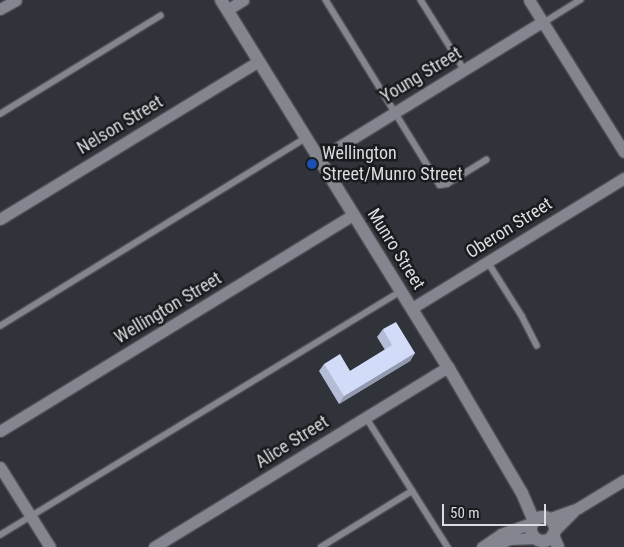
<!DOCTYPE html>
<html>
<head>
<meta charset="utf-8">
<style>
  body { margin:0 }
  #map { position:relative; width:624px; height:547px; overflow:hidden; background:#31333a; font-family:"Roboto Condensed",sans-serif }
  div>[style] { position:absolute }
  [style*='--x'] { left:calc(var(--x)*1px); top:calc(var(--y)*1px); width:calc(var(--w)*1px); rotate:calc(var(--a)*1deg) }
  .roads { filter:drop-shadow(1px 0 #4f5156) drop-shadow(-1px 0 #4f5156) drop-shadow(0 1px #4f5156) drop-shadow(0 -1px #4f5156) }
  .service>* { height:5.5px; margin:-2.75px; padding:0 2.75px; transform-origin:2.75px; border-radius:2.75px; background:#83868e }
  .minor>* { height:11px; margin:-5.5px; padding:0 5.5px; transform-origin:5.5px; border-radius:5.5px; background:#83868e }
  .tertiary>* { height:12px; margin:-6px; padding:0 6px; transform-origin:6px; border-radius:6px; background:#83868e }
  .tertiary>.ring { margin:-6px; padding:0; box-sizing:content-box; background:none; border:12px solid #83868e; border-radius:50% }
  .wall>* { inset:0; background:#b5bcd5 }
  .shaded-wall>* { inset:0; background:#9399ae }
  .building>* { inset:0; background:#d2dbf8 }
  .dots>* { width:14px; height:14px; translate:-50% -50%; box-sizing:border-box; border:2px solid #1a1b1e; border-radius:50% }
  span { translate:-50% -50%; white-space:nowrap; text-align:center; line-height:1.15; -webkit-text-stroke:5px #1a1b1e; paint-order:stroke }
  .street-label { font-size:18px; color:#dbdce0 }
  .poi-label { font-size:18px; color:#dbdce0 }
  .left { translate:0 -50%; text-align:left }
  .scale { position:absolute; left:442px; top:504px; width:104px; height:22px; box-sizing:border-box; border:2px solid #dbdce0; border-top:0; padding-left:6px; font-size:15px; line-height:18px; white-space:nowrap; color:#dbdce0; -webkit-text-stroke:4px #1a1b1e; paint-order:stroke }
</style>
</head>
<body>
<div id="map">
  <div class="roads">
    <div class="service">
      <div style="--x:326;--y:0;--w:217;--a:58.4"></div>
      <div style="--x:440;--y:185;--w:7;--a:-8"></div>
      <div style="--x:447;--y:184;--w:46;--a:-31.6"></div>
      <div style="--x:421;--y:0;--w:81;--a:58.1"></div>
      <div style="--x:543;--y:23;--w:44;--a:-31.9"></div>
      <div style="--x:0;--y:114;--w:188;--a:-31.5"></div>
      <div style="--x:488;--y:262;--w:64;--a:57.8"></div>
      <div style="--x:522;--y:316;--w:33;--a:63"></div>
      <div style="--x:0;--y:326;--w:359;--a:-31.6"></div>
      <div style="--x:366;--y:417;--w:154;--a:57.8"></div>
      <div style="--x:0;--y:535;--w:469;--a:-31.3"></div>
      <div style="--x:321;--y:547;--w:107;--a:-31.6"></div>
    </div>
    <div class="minor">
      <div style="--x:529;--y:0;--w:179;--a:58"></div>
      <div style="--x:0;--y:9;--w:18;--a:-29"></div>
      <div style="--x:227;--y:10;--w:19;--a:-32"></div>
      <div style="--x:319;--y:159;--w:262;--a:-31.6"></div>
      <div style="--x:0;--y:219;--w:303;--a:-31.4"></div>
      <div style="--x:412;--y:308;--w:249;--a:-31.5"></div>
      <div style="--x:0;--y:431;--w:414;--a:-31.5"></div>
      <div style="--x:0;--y:467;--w:94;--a:58"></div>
      <div style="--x:548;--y:519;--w:32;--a:-20"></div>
      <div style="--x:578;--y:508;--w:54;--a:-31.3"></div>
      <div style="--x:554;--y:531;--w:27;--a:-45"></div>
      <div style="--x:154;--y:547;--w:345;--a:-31.5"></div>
      <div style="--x:482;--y:547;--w:23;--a:-34"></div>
      <div style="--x:501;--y:534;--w:33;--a:-20"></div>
      <div style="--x:491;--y:547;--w:21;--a:-23"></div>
      <div style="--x:510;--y:539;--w:25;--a:-2"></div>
    </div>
    <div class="tertiary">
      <div style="--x:221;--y:0;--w:432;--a:58.3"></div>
      <div style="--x:448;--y:367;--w:146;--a:59.6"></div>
      <div style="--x:522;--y:493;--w:30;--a:67"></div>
      <div class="ring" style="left:531px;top:517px;width:12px;height:12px"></div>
      <div style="--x:553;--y:535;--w:13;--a:67"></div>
    </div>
  </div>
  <div class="wall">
    <div style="clip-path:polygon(383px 329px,415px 353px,410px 361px,339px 404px,319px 371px,324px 364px,350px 371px,385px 350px,377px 337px)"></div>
  </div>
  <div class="shaded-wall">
    <div style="clip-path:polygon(415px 353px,410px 361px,339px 404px,344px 396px)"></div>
  </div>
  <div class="building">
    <div style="clip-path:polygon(396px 322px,415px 353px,344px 396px,324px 364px,340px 354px,350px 371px,392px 345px,383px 329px)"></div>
  </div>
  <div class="dots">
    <div style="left:312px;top:164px;background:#1a4fb4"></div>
  </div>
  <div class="street-label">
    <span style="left:421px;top:75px;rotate:-31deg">Young Street</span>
    <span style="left:120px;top:125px;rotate:-31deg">Nelson Street</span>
    <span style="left:509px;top:228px;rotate:-32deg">Oberon Street</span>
    <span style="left:396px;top:249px;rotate:58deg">Munro Street</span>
    <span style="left:168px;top:308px;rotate:-31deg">Wellington Street</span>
    <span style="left:292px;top:442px;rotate:-32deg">Alice Street</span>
  </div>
  <div class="poi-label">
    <span class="left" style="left:322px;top:164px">Wellington<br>Street/Munro Street</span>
  </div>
  <div class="scale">50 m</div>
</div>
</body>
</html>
